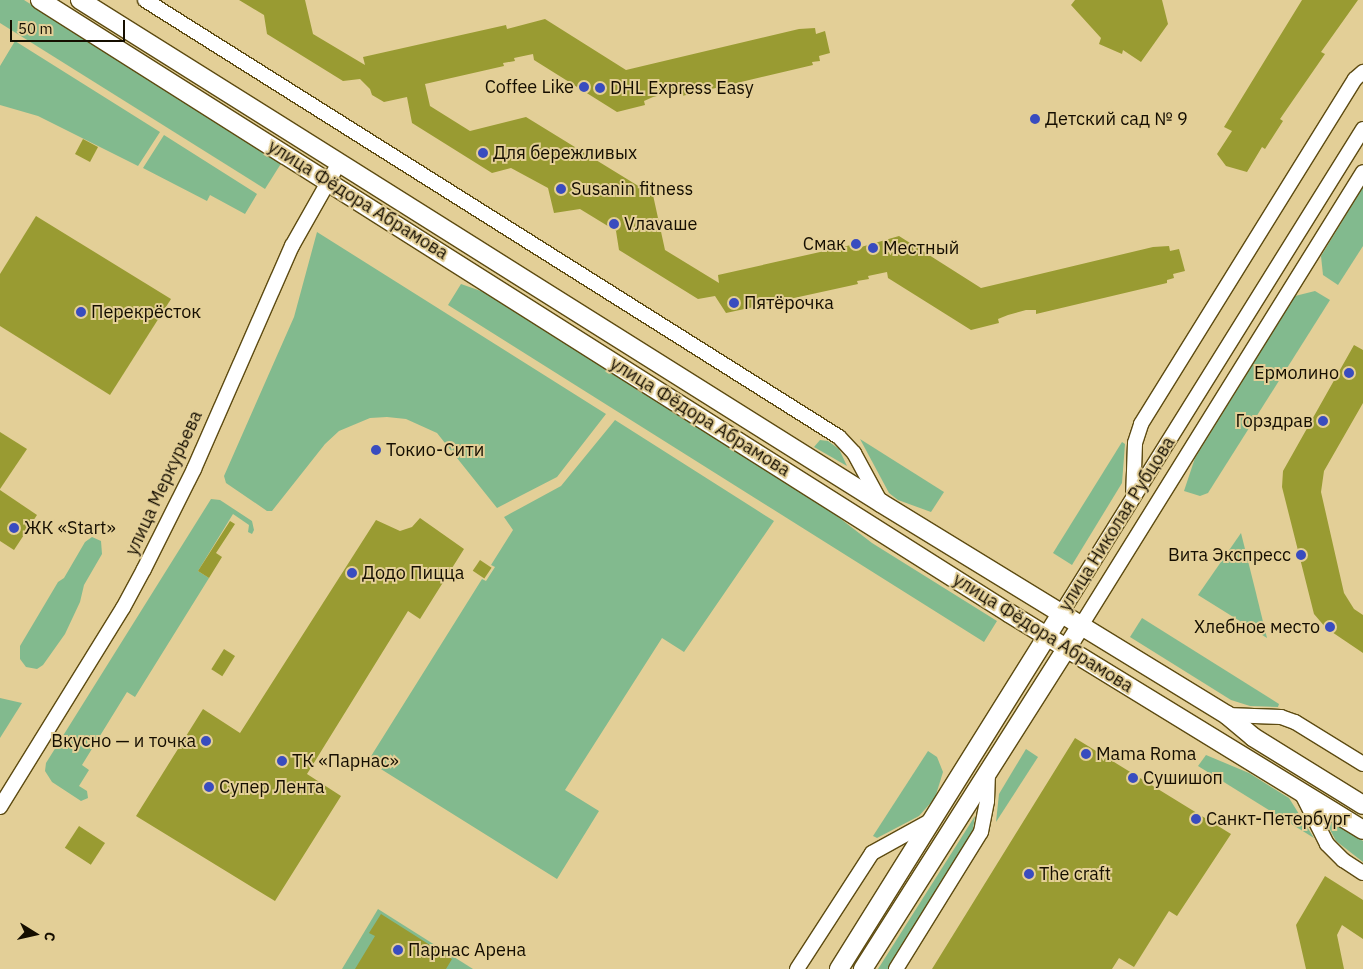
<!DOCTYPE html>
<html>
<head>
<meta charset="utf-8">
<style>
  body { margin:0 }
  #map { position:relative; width:1363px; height:969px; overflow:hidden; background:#e3cf97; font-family:"IBM Plex Sans",sans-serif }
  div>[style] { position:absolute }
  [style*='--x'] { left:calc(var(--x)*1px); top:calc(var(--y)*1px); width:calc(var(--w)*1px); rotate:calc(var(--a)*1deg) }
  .green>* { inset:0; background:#82ba8e }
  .building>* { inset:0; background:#999b32; transform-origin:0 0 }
  .roads { filter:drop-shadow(1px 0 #5d4b12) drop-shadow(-1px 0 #5d4b12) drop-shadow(0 1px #5d4b12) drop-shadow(0 -1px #5d4b12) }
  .minor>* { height:14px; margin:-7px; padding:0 7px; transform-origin:7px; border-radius:7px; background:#fff }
  .tertiary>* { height:18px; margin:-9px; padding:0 9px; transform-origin:9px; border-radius:9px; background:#fff }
  .dots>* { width:14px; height:14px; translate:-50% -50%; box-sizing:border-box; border:2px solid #e3cf97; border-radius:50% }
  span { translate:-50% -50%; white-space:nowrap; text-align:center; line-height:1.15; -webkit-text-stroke:4px #e3cf97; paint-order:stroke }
  .poi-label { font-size:18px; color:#150e00 }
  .right { translate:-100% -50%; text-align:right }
  .left { translate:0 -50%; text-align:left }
  .street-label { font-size:18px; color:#150e00 }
  .north { position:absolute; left:10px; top:909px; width:50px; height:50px; -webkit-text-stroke:4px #e3cf97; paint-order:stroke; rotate:100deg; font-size:14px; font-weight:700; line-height:20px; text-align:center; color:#150e00 }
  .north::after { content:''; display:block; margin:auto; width:18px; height:22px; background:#150e00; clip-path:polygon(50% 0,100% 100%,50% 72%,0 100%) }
  .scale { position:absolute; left:10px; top:20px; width:115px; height:22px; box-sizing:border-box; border:2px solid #150e00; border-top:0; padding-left:6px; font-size:15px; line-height:18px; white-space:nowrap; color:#150e00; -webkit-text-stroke:4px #e3cf97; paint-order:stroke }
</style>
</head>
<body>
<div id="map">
  <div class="green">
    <div style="clip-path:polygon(0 0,24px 0,282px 162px,265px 189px,0 23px)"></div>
    <div style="clip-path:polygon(15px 41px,160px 132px,138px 166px,38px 116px,0 105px,0 66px)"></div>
    <div style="clip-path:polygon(164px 135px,257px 194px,245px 214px,210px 195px,207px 201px,143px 168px)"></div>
    <div style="clip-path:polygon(1363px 187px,1363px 246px,1338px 285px,1323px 275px,1321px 256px)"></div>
    <div style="clip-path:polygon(317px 232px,606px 414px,557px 477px,497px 508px,437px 433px,406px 419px,387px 417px,370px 418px,339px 431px,325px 444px,272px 511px,267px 511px,226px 483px,224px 476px,294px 317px)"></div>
    <div style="clip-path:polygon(461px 284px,495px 296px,807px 493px,872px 543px,997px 621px,984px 642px,448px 305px)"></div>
    <div style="clip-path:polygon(1315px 291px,1330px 300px,1208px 493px,1200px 496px,1184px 491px,1195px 458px,1295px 296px)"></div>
    <div style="clip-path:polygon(615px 420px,774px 521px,684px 652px,662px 638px,565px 790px,599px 811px,557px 879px,368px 761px,482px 579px,486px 581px,495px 567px,491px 565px,513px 530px,504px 517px,561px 486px)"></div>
    <div style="clip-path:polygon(860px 439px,944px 492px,931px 512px,898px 500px,889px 493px)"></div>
    <div style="clip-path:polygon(820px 440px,828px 441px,839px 449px,847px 466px,814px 447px)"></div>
    <div style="clip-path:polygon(1122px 442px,1125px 444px,1122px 483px,1072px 565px,1053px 553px)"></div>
    <div style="clip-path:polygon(211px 499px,220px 500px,252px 521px,254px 530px,252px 534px,248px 532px,249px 525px,233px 514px,198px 571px,209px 578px,135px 697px,127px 692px,82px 765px,89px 770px,79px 786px,87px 791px,88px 798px,81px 801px,52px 782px,45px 771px,46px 763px)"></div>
    <div style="clip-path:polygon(1241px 533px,1255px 589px,1267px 638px,1198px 595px)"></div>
    <div style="clip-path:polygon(92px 537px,101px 541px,102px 554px,84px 585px,80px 602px,65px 634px,43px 665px,37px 669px,26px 667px,20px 659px,20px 646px,58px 582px,64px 578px,85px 542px)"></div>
    <div style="clip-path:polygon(1142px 618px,1279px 704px,1278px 707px,1250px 706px,1231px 700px,1130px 637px)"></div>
    <div style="clip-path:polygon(0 698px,22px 703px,0 738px)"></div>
    <div style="clip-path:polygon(1026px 749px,1038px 757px,996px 822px,999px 794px)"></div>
    <div style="clip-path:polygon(928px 751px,937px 757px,943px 772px,935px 798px,919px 816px,877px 838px,873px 836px)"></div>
    <div style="clip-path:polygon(1206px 755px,1249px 773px,1289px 798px,1314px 838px,1198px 766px)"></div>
    <div style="clip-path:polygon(975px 816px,972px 836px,888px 969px,878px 969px)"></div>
    <div style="clip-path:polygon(1330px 821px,1363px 841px,1363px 862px,1336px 841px,1327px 824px)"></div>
    <div style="clip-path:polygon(378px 909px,473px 969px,342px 969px)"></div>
  </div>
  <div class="building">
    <div style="clip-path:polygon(239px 0,305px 0,313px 34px,365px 65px,363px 57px,506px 25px,507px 29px,545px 19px,626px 70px,799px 29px,815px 28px,816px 34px,825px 31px,830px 53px,819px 56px,820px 61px,812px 62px,813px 65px,682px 96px,681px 93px,672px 92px,653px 97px,644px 101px,645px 105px,617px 112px,534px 60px,533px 54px,514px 58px,515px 61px,503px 63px,504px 66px,425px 84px,430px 106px,470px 131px,526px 117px,653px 195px,665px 250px,719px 283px,718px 275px,860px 243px,861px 247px,899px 236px,981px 288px,1153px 247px,1169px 246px,1170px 251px,1179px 249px,1185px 271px,1173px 274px,1174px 278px,1167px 280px,1167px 283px,1036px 314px,1036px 310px,1026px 310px,1008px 315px,998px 319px,999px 323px,971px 330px,888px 278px,887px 272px,868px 276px,869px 279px,857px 281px,858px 284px,726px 313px,715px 296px,698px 299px,619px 250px,616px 231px,580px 209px,554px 213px,548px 188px,511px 168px,492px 173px,412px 123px,407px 97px,384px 102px,372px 95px,370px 89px,360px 79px,343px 81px,267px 34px,264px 15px)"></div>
    <div style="clip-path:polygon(1075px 0,1162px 0,1168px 24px,1141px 62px,1123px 50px,1122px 54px,1099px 44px,1101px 38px,1071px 5px)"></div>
    <div style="clip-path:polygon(1302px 0,1358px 0,1321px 52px,1325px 54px,1280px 119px,1283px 121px,1265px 149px,1262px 147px,1247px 172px,1226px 166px,1217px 154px,1232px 131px,1224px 127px)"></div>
    <div style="left:83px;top:139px;width:17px;height:17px;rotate:28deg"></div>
    <div style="clip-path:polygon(36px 216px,171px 299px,110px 395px,0 326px,0 274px)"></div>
    <div style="clip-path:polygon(1354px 345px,1363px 350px,1363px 403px,1324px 471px,1321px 492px,1344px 593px,1354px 609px,1363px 615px,1363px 653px,1326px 628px,1314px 614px,1282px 487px,1283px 471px)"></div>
    <div style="clip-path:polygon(0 432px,27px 449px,0 489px)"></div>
    <div style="clip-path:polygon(0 490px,37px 515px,14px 550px,0 541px)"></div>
    <div style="clip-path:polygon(420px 518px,464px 549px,420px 619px,408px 611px,307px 774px,341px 796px,275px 901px,136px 816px,203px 709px,240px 733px,376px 520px,400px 531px,412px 527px)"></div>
    <div style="clip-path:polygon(230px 521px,235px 524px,216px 553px,222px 557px,209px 578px,198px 571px)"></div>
    <div style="left:480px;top:560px;width:14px;height:13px;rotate:34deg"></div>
    <div style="left:224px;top:649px;width:13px;height:24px;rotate:32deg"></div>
    <div style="clip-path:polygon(1075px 738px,1231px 834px,1177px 916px,1169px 911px,1134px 967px,1119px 958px,1112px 969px,932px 969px)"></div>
    <div style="left:79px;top:826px;width:31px;height:26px;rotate:33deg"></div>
    <div style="clip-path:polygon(1325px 876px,1363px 900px,1363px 939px,1342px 925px,1337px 935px,1344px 969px,1306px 969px,1296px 925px)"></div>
    <div style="clip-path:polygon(381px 914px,452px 959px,446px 969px,355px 969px,375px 936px,369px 933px)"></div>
  </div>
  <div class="roads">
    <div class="minor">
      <div style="--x:145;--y:0;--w:820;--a:32.2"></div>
      <div style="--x:839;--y:437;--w:22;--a:47"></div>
      <div style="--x:854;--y:453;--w:57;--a:61.6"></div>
      <div style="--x:1133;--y:498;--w:55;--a:-87.9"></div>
      <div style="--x:1135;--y:443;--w:20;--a:-72"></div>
      <div style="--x:1141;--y:424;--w:406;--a:-58.2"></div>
      <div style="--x:1355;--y:79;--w:11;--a:-41"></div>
      <div style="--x:1062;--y:612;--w:569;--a:-58.07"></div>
      <div style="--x:1082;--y:624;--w:532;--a:-58.13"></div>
      <div style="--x:1227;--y:715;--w:54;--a:2.1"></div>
      <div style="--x:1281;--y:717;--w:15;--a:20"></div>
      <div style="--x:1295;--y:722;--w:80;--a:31.7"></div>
      <div style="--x:1302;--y:794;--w:56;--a:63.4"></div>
      <div style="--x:1327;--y:844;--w:23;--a:45"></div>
      <div style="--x:1343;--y:860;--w:24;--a:33"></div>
      <div style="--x:0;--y:807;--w:234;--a:-58.3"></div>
      <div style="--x:123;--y:608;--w:44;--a:-61.7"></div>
      <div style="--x:144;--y:569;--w:112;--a:-63.4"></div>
      <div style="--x:194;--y:469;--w:244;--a:-66.3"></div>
      <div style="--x:292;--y:246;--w:95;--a:-60.5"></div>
      <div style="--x:797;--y:969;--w:138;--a:-57.1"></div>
      <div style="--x:872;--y:853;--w:68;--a:-28.8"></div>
      <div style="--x:896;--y:969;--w:161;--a:-58.2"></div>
      <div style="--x:981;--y:832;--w:32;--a:-79"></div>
      <div style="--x:987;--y:801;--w:26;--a:-88"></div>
    </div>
    <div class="tertiary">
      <div style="--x:40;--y:0;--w:1147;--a:32.32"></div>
      <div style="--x:1009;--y:613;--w:415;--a:31.5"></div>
      <div style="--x:80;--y:0;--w:946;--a:32.13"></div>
      <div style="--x:881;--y:503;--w:406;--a:31.5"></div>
      <div style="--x:1227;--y:715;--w:34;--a:40"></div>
      <div style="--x:1253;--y:737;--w:129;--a:31.7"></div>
      <div style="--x:839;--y:969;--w:421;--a:-58"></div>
      <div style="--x:863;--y:969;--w:409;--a:-57.6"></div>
    </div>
  </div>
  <div class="dots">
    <div style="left:584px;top:87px;background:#394cbf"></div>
    <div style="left:600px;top:88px;background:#394cbf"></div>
    <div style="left:1035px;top:119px;background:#394cbf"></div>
    <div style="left:483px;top:153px;background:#394cbf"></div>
    <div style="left:561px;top:189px;background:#394cbf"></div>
    <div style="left:614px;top:224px;background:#394cbf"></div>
    <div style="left:856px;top:244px;background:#394cbf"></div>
    <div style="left:873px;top:248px;background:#394cbf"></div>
    <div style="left:734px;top:303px;background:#394cbf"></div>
    <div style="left:81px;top:312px;background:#394cbf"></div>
    <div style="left:1349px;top:373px;background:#394cbf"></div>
    <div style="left:1323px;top:421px;background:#394cbf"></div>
    <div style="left:376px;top:450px;background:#394cbf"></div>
    <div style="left:14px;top:528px;background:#394cbf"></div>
    <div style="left:1301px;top:555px;background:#394cbf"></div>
    <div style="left:352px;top:573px;background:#394cbf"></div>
    <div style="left:1330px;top:627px;background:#394cbf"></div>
    <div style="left:206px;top:741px;background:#394cbf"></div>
    <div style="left:1086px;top:754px;background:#394cbf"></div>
    <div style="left:282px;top:761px;background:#394cbf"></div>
    <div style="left:1133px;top:778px;background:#394cbf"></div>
    <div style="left:209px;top:787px;background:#394cbf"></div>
    <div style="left:1196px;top:819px;background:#394cbf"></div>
    <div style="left:1029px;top:874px;background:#394cbf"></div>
    <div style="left:398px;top:950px;background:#394cbf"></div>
  </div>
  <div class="poi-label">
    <span class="right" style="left:574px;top:87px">Coffee Like</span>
    <span class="left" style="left:610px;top:88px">DHL Express Easy</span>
    <span class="left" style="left:1045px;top:119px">Детский сад № 9</span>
    <span class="left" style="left:493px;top:153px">Для бережливых</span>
    <span class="left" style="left:571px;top:189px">Susanin fitness</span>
    <span class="left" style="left:624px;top:224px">Vлаvаше</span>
    <span class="right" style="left:846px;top:244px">Смак</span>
    <span class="left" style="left:883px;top:248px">Местный</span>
    <span class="left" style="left:744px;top:303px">Пятёрочка</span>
    <span class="left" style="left:91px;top:312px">Перекрёсток</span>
    <span class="right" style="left:1339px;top:373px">Ермолино</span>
    <span class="right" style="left:1313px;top:421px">Горздрав</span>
    <span class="left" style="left:386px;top:450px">Токио-Сити</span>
    <span class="left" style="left:24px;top:528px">ЖК «Start»</span>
    <span class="right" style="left:1291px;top:555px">Вита Экспресс</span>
    <span class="left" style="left:362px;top:573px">Додо Пицца</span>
    <span class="right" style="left:1320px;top:627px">Хлебное место</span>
    <span class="right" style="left:196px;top:741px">Вкусно — и точка</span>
    <span class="left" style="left:1096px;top:754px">Mama Roma</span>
    <span class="left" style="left:292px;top:761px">ТК «Парнас»</span>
    <span class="left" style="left:1143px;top:778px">Сушишоп</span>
    <span class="left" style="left:219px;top:787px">Супер Лента</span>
    <span class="left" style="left:1206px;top:819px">Санкт-Петербург</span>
    <span class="left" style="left:1039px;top:874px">The craft</span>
    <span class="left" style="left:408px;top:950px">Парнас Арена</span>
  </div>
  <div class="street-label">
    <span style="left:358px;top:200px;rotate:32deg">улица Фёдора Абрамова</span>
    <span style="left:700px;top:417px;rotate:32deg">улица Фёдора Абрамова</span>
    <span style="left:164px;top:483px;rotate:-65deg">улица Меркурьева</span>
    <span style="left:1117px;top:524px;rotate:-58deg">улица Николая Рубцова</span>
    <span style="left:1043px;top:633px;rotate:32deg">улица Фёдора Абрамова</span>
  </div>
  <div class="north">С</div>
  <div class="scale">50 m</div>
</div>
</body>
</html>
